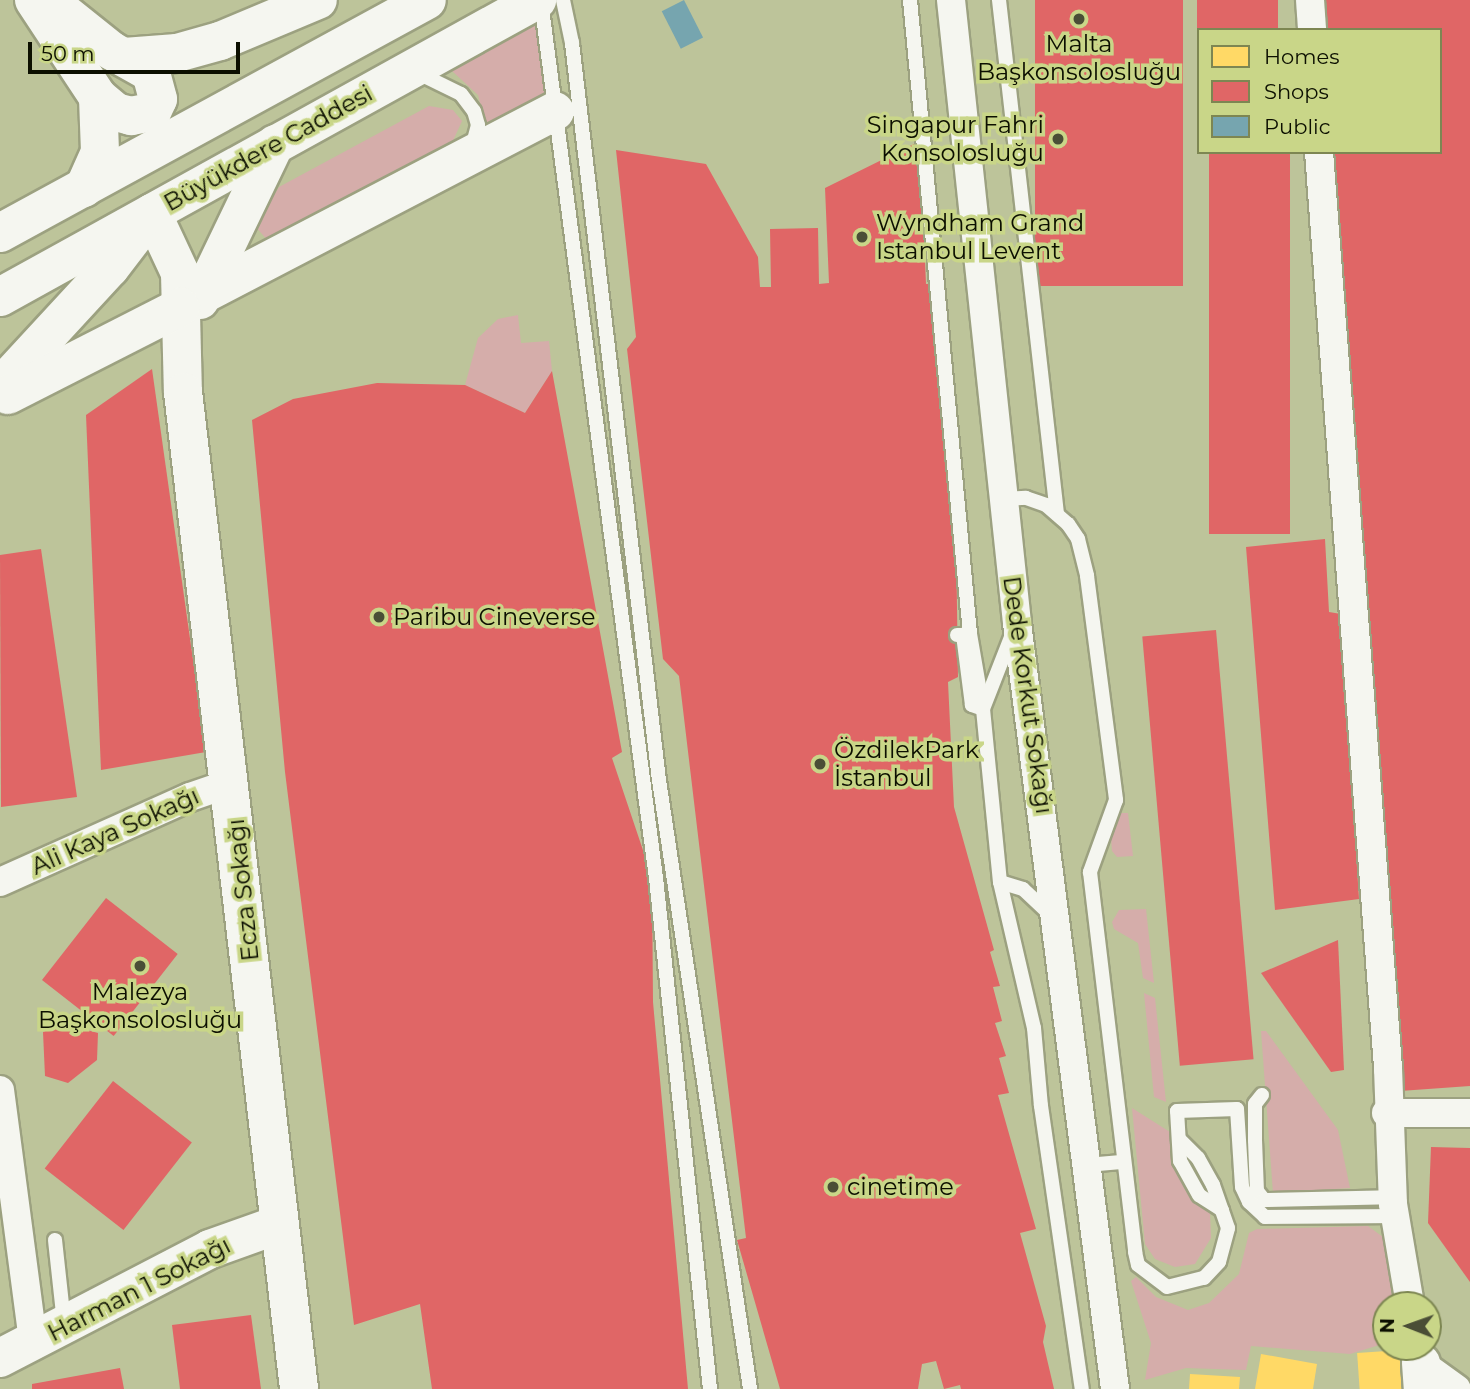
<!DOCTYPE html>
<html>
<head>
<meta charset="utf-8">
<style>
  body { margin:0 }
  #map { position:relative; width:1470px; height:1389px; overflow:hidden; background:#bdc49a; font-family:Montserrat,sans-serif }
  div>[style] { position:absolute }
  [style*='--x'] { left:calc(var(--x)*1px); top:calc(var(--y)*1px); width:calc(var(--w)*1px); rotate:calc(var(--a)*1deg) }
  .green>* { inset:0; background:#d5adaa }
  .homes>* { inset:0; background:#ffd966; transform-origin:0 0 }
  .shops>* { inset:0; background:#e06666; transform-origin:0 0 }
  .public>* { inset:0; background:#76a5af; transform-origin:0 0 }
  .roads { filter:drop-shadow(2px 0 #9ca180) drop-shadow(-2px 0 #9ca180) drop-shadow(0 2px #9ca180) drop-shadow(0 -2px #9ca180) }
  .lane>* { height:14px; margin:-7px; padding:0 7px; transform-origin:7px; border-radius:7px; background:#f5f6f0 }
  .street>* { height:28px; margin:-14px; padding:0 14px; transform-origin:14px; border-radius:14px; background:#f5f6f0 }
  .secondary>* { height:38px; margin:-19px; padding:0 19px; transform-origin:19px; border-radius:19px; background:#f5f6f0 }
  .primary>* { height:38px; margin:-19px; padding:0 19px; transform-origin:19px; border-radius:19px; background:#f5f6f0 }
  .dots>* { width:19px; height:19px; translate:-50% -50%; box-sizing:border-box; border:4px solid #c9d688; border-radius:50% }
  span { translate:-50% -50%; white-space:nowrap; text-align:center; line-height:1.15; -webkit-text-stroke:7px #c9d688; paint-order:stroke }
  .poi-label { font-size:24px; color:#0c0f00 }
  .right { translate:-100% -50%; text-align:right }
  .left { translate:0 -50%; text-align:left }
  .street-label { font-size:24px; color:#0c0f00 }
  .legend { position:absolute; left:1197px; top:28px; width:245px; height:126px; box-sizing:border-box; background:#c9d688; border:2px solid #7d8652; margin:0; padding:9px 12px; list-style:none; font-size:21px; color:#0c0f00 }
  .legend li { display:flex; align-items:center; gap:14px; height:35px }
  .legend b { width:35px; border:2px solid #7d8652 }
  .north { position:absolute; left:1372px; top:1291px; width:70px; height:70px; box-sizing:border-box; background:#c9d688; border:2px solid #7d8652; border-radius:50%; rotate:271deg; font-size:19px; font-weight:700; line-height:28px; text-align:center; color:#0c0f00 }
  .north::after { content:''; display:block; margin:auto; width:24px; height:32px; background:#4a4e36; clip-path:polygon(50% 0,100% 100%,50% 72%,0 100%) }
  .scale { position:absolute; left:28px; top:42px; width:212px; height:32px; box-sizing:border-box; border:4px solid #0c0f00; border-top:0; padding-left:9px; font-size:21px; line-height:24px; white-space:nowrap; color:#0c0f00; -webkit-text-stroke:5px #c9d688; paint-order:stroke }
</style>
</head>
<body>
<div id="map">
  <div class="green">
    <div style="clip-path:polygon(537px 23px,548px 101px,488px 133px,478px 95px,451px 70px)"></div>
    <div style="clip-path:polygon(429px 106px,453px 110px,462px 121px,451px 145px,269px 242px,255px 226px,279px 187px)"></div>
    <div style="clip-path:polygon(518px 315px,521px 343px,549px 341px,552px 371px,525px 413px,465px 385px,478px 338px,498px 319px)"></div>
    <div style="clip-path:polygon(1121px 813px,1128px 813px,1133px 856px,1117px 857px,1112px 851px,1111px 838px)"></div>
    <div style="clip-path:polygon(1146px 909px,1154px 983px,1143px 978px,1138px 943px,1114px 929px,1112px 922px,1119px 910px)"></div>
    <div style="clip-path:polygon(1144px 993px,1155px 998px,1166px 1102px,1154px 1097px)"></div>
    <div style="clip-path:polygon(1261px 1031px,1266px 1031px,1338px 1130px,1350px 1188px,1273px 1193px)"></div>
    <div style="clip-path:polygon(1132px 1108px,1170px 1132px,1177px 1175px,1210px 1212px,1211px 1238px,1195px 1264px,1175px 1267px,1155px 1259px,1145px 1244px)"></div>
    <div style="clip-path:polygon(1368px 1226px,1387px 1240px,1396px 1305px,1386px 1305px,1386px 1343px,1350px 1354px,1251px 1346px,1246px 1370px,1186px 1368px,1145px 1380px,1151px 1343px,1131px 1281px,1136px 1277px,1156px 1297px,1188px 1310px,1209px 1303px,1239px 1274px,1249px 1233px,1257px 1229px)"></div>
  </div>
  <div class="homes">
    <div style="left:1401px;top:1350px;width:39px;height:44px;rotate:86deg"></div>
    <div style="clip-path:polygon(1261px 1354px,1317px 1364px,1313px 1389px,1255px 1389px)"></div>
    <div style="clip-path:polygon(1190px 1374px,1240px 1377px,1239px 1389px,1189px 1389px)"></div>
  </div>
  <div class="shops">
    <div style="left:1035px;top:0;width:148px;height:286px"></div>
    <div style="left:1197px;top:0;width:81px;height:30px"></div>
    <div style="clip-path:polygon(1317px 0,1470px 0,1470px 1086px,1400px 1091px,1328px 152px,1440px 152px,1440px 30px,1319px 30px)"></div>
    <div style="clip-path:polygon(920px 141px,926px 284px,935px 284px,937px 368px,944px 368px,945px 469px,955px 469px,958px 677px,948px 682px,954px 807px,994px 950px,990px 952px,1000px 986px,993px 987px,1002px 1021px,995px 1023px,1006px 1056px,999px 1058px,1009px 1093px,998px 1095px,1036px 1229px,1020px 1233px,1046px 1326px,1043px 1342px,1054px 1389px,961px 1389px,960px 1385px,944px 1389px,936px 1361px,922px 1364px,918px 1389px,780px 1389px,737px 1240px,746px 1238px,679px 676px,663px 659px,627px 349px,636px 337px,616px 150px,706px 164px,758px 257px,760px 287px,771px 287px,770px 229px,818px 228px,819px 284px,829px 283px,825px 188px)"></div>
    <div style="left:1209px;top:152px;width:81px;height:382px"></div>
    <div style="clip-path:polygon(152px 369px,206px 752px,101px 770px,86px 415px)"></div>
    <div style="clip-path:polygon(552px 371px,622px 752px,612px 758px,652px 877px,653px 1002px,688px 1389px,432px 1389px,420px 1304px,354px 1325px,285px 772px,252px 420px,293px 399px,377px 383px,465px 385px,525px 413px)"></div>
    <div style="clip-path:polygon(1325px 539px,1329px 612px,1341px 614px,1359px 899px,1275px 910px,1246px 547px)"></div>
    <div style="clip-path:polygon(41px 549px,77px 797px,1px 807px,0 555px)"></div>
    <div style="left:1216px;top:630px;width:431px;height:74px;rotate:85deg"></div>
    <div style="left:106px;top:898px;width:91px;height:104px;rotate:38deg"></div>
    <div style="clip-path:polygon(1338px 940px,1344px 1070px,1331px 1072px,1261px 973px)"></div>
    <div style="clip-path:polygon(64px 1024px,98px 1033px,97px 1060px,68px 1083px,45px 1076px,43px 1032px)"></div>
    <div style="left:113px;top:1081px;width:100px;height:111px;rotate:38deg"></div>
    <div style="clip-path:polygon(1431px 1147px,1470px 1148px,1470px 1282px,1428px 1223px)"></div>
    <div style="clip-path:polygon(251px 1315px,261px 1389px,180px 1389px,172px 1325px)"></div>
    <div style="clip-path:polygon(120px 1368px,124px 1389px,32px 1389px,32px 1384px)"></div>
  </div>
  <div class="public">
    <div style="left:684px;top:0;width:42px;height:25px;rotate:63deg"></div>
  </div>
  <div class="roads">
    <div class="lane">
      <div style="--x:563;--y:0;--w:44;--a:78.2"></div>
      <div style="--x:572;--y:43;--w:742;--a:83.27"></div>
      <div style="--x:659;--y:780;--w:616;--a:81.5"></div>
      <div style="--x:910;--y:0;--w:637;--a:84.59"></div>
      <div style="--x:970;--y:634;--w:76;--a:80.2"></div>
      <div style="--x:983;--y:709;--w:12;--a:-160"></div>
      <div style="--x:972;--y:705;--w:71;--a:-97.3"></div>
      <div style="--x:963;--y:635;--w:6;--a:180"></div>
      <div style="--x:999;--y:0;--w:517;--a:83.56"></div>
      <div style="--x:541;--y:1;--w:885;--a:82.53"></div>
      <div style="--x:656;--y:878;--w:514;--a:83.97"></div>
      <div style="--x:416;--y:72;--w:50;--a:26.1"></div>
      <div style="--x:461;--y:94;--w:21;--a:53"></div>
      <div style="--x:474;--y:111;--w:15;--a:74"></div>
      <div style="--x:478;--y:125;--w:23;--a:105"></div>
      <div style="--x:1004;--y:499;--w:22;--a:-3"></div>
      <div style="--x:1026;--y:498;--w:21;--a:19"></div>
      <div style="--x:1046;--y:505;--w:29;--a:41"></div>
      <div style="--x:1068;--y:524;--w:18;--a:56"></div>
      <div style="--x:1078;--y:539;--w:38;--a:76"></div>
      <div style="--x:1087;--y:576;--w:226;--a:82.6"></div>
      <div style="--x:1116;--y:800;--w:77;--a:109.9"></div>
      <div style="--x:1090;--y:872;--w:383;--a:83.2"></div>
      <div style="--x:1135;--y:1252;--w:13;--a:77"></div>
      <div style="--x:1138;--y:1265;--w:36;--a:37"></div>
      <div style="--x:1167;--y:1287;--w:38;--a:-14"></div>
      <div style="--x:1204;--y:1278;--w:22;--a:-47"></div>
      <div style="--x:1219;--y:1262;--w:35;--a:-75"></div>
      <div style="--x:1228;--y:1228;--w:46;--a:-109.2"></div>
      <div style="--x:1213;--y:1185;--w:31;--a:-119"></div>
      <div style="--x:1198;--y:1158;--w:27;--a:-135"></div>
      <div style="--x:1013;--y:632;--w:83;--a:111.3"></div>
      <div style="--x:983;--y:709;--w:174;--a:84.4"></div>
      <div style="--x:1000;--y:882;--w:24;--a:17"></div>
      <div style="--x:1023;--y:889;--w:40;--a:43"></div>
      <div style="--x:1000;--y:882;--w:150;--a:76.9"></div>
      <div style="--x:1034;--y:1028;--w:78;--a:84.9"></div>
      <div style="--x:1041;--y:1106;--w:286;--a:81.8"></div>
      <div style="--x:1262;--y:1095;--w:11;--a:128"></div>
      <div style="--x:1255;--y:1104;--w:36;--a:90"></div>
      <div style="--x:1255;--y:1140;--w:51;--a:87.8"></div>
      <div style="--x:1257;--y:1191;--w:11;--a:52"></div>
      <div style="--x:1264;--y:1200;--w:129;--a:-1.3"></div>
      <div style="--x:1087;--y:1165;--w:37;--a:-5"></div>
      <div style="--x:1222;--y:1210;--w:27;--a:-147"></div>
      <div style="--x:1199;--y:1195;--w:39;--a:-119"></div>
      <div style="--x:1180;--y:1161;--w:50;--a:-93.4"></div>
      <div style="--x:1177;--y:1111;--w:60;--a:-1.9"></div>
      <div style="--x:1237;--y:1109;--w:78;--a:86.3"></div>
      <div style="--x:1242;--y:1187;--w:17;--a:65"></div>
      <div style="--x:1249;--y:1202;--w:22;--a:43"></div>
      <div style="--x:1265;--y:1217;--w:130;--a:-0.4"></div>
      <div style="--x:55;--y:1240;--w:83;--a:83.8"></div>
    </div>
    <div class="street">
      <div style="--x:951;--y:0;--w:626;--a:83.95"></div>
      <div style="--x:1017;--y:623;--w:772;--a:82.71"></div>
      <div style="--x:1310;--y:0;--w:30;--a:86"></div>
      <div style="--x:1319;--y:152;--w:919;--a:85.69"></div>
      <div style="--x:1388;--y:1068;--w:136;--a:87.9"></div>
      <div style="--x:1393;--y:1204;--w:102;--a:80.4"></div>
      <div style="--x:0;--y:882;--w:208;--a:-24.1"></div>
      <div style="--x:190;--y:797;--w:43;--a:-18.9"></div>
      <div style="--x:0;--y:1090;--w:254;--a:82.5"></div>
      <div style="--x:1386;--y:1113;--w:84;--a:0"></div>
      <div style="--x:1419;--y:1350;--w:13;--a:81"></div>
      <div style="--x:1421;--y:1363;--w:44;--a:35.8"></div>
    </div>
    <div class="secondary">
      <div style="--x:34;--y:0;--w:116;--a:56.6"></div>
      <div style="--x:98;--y:97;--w:23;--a:40"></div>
      <div style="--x:116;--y:112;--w:16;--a:15"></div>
      <div style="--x:131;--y:116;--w:21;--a:-11"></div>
      <div style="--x:152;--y:112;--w:14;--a:-65"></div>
      <div style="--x:158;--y:99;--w:27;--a:-105"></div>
      <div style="--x:151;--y:73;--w:45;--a:-150.6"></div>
      <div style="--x:112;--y:51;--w:82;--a:-141.4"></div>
      <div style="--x:124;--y:57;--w:53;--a:-4.3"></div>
      <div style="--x:177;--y:53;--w:45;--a:-15.6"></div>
      <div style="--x:220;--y:41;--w:106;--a:-22.7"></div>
      <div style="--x:84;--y:188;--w:39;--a:-66"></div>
      <div style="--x:100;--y:152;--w:55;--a:-92.1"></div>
      <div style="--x:202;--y:295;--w:398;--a:-27.5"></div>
      <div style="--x:200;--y:300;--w:173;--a:-64.3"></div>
      <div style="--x:0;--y:387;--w:162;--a:-47.3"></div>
      <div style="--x:110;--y:268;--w:69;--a:-52.6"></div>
      <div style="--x:152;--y:213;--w:66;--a:65"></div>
      <div style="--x:180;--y:273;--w:119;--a:88.6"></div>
      <div style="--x:183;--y:392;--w:1004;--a:83.36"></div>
      <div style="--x:8;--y:395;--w:194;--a:-27"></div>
      <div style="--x:0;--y:1358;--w:237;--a:-27.4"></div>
      <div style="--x:210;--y:1249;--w:74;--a:-19.7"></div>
      <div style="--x:1421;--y:1363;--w:26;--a:86"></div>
    </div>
    <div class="primary">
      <div style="--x:0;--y:233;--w:486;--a:-28.6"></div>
      <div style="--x:0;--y:297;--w:614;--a:-28.95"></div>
    </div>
  </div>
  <div class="dots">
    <div style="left:1079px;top:19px;background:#4a4e36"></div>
    <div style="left:1058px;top:139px;background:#4a4e36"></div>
    <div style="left:862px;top:237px;background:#4a4e36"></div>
    <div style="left:379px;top:617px;background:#4a4e36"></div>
    <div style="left:820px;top:764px;background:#4a4e36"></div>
    <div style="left:140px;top:966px;background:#4a4e36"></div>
    <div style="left:833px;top:1187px;background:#4a4e36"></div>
  </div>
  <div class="poi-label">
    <span style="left:1079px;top:58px">Malta<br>Başkonsolosluğu</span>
    <span class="right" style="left:1044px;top:139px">Singapur Fahri<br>Konsolosluğu</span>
    <span class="left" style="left:876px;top:237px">Wyndham Grand<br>Istanbul Levent</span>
    <span class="left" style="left:393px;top:617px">Paribu Cineverse</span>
    <span class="left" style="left:834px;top:764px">ÖzdilekPark<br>İstanbul</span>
    <span style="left:140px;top:1006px">Malezya<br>Başkonsolosluğu</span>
    <span class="left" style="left:847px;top:1187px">cinetime</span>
  </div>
  <div class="street-label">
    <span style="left:268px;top:148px;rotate:-29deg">Büyükdere Caddesi</span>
    <span style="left:1028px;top:695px;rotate:82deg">Dede Korkut Sokağı</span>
    <span style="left:115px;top:831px;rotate:-24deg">Ali Kaya Sokağı</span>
    <span style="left:243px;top:890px;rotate:-96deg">Ecza Sokağı</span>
    <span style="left:139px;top:1289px;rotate:-27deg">Harman 1 Sokağı</span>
  </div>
  <ul class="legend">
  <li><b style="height:19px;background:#ffd966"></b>Homes</li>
  <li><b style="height:19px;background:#e06666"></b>Shops</li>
  <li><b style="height:19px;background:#76a5af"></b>Public</li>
  </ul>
  <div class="north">N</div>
  <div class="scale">50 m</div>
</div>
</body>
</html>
